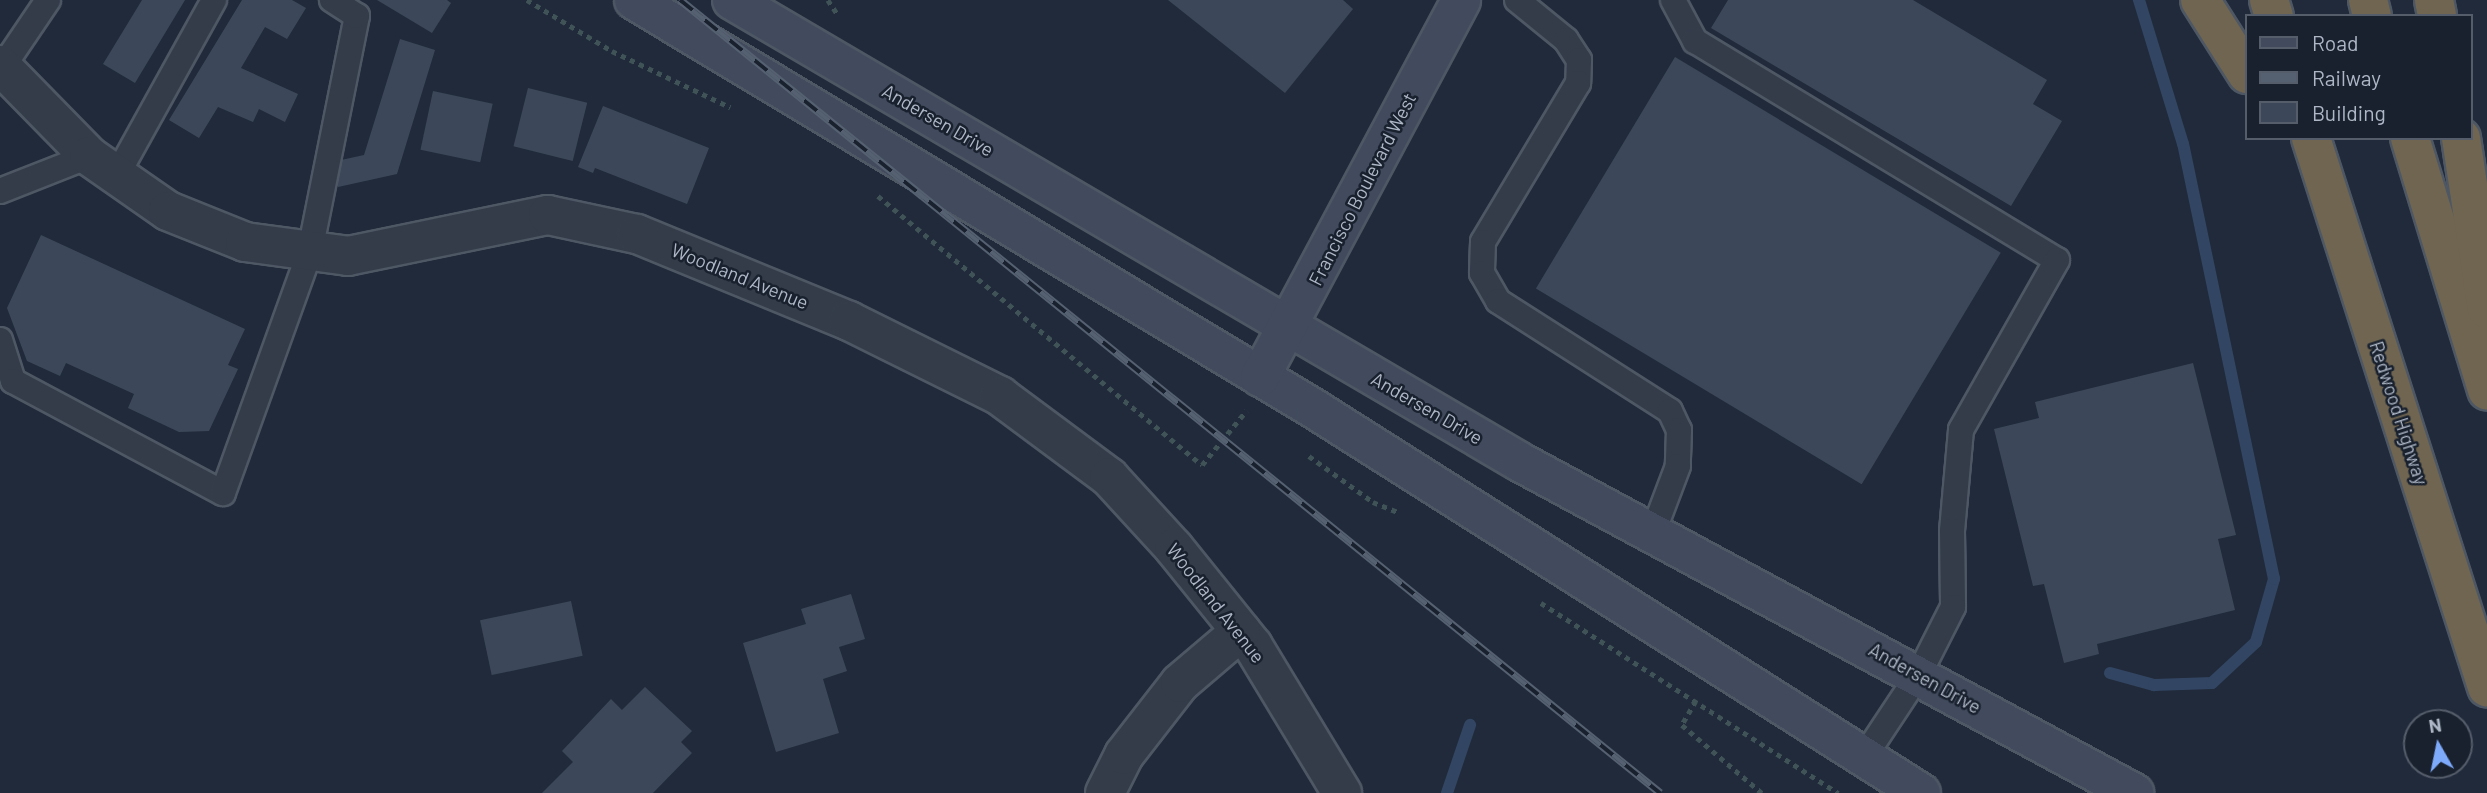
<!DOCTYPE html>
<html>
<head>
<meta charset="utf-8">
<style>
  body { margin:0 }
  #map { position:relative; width:2487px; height:793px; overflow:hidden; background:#202a3a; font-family:Barlow,sans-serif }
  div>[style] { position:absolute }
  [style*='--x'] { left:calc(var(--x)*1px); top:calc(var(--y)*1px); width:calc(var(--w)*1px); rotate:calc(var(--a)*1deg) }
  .stream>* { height:12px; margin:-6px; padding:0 6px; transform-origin:6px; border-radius:6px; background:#324562 }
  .building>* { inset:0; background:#3c4859; transform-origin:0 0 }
  .path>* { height:4.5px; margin-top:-2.25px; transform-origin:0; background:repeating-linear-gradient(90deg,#405458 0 5px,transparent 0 10px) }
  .roads { filter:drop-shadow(2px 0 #4e5764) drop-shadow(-2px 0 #4e5764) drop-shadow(0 2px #4e5764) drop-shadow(0 -2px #4e5764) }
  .service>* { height:24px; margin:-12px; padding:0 12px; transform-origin:12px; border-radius:12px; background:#343c4a }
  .tertiary>* { height:38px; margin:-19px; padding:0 19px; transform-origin:19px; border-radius:19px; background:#343c4a }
  .secondary>* { height:38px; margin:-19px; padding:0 19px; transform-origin:19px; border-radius:19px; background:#414b5d }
  .motorway>* { height:38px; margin:-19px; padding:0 19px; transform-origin:19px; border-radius:19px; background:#706550 }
  .rail>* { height:8px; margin-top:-4px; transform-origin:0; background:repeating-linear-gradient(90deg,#19212e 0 16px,#556071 0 32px); box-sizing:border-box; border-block:2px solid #556071 }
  span { translate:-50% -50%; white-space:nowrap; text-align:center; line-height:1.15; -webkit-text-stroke:5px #19212e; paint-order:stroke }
  .street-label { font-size:19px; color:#aeb7c6 }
  .legend { position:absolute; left:2245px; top:14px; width:228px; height:126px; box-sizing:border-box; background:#19212e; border:2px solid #555d6b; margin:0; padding:9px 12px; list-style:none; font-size:21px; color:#aeb7c6 }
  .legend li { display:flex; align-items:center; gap:14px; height:35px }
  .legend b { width:35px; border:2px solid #555d6b }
  .north { position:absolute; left:2403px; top:709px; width:70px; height:70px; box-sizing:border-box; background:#19212e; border:2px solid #555d6b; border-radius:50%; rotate:351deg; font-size:19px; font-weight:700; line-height:28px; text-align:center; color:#aeb7c6 }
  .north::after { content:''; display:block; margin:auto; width:24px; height:32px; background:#7eaafc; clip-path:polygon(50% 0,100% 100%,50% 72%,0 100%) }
</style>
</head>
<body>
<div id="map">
  <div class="stream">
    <div style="--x:2110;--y:673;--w:46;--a:15.3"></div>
    <div style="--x:2154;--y:685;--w:58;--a:-2"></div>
    <div style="--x:2212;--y:683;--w:60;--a:-43"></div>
    <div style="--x:2256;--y:642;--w:66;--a:-74.1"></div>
    <div style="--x:2274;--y:579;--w:444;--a:-101.8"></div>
    <div style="--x:2183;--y:144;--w:151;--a:-107"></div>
    <div style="--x:1447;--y:793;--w:72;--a:-71.3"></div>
  </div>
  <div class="building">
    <div style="clip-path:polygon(142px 0,185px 0,135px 83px,103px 64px)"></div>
    <div style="clip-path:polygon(242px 0,292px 0,306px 8px,287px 39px,265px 27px,241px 68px,298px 94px,285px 122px,259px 109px,253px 122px,218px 107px,199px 138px,169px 120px)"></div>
    <div style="clip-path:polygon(377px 0,447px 0,451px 3px,432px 33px)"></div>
    <div style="clip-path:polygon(1168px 0,1343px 0,1353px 9px,1285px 93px)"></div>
    <div style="clip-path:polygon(1728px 0,1913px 0,2047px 80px,2033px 104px,2062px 121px,2011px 206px,1711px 28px)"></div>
    <div style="clip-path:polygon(400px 39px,435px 50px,397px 174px,338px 187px,332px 162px,364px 155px)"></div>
    <div style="left:1675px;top:57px;width:380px;height:270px;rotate:31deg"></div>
    <div style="left:528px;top:88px;width:61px;height:60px;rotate:14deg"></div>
    <div style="left:433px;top:91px;width:61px;height:60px;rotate:12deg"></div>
    <div style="clip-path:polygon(603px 106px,709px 148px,687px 204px,595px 168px,593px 173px,578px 167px)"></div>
    <div style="clip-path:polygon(41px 235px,245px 329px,228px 365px,238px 369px,209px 431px,179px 432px,128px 408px,134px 394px,66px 363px,60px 376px,27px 361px,7px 308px)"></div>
    <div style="clip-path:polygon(2193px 363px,2236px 535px,2218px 539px,2235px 610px,2097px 644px,2099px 654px,2064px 663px,2044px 584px,2033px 586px,1994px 429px,2039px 418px,2035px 402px)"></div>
    <div style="clip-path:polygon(851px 594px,865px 639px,839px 647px,847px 671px,823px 679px,839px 733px,776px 752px,743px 643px,806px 624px,801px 609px)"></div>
    <div style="left:571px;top:601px;width:56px;height:93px;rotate:78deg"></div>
    <div style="clip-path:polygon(645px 687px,692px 731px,681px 742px,692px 753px,653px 793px,542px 793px,573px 762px,562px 751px,611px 699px,622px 710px)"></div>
  </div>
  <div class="path">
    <div style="--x:527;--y:0;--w:99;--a:31"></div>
    <div style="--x:612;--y:51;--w:131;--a:25.4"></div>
    <div style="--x:828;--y:0;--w:18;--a:56"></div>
    <div style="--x:878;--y:196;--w:421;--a:39.7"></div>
    <div style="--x:1202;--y:465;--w:70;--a:-50.8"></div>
    <div style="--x:1309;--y:456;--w:79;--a:35.7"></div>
    <div style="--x:1373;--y:502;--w:27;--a:22"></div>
    <div style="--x:1541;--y:603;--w:353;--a:32.6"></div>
    <div style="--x:1696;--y:701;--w:28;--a:120"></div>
    <div style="--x:1682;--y:725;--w:105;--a:40.4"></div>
  </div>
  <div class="roads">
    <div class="service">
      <div style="--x:1517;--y:0;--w:63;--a:39.2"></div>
      <div style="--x:1566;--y:40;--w:24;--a:57"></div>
      <div style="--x:1579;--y:60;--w:23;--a:92"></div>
      <div style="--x:1578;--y:83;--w:185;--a:120.9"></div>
      <div style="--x:1483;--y:242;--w:31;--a:92"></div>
      <div style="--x:1482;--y:273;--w:32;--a:60"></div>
      <div style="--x:1498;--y:301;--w:204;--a:32.6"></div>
      <div style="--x:1670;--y:411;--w:21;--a:65"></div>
      <div style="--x:1679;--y:430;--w:36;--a:92"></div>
      <div style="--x:1678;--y:466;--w:71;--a:110.7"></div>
      <div style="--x:1673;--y:0;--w:47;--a:61.8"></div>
      <div style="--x:1695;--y:41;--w:423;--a:31.2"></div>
      <div style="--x:2057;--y:260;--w:195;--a:119.5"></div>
      <div style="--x:1961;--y:430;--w:101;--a:95.1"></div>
      <div style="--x:1952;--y:531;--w:76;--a:89.2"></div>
      <div style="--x:1953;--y:607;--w:75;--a:116.9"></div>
      <div style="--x:1919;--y:674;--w:100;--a:123.5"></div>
      <div style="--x:2;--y:68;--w:82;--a:-55.9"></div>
      <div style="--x:117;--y:175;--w:200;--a:-61"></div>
      <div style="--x:0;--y:191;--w:96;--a:-21.5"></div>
      <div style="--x:0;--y:340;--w:43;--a:72.4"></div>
      <div style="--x:13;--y:381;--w:238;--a:28.1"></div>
      <div style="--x:223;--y:493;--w:257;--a:-70.2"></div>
      <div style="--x:310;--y:251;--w:240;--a:-78.7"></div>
      <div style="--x:357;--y:16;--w:30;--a:-147"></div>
    </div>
    <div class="tertiary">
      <div style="--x:0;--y:65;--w:127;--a:45.6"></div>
      <div style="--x:89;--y:156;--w:96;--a:34.8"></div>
      <div style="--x:168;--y:211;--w:83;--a:21.9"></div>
      <div style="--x:245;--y:242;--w:104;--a:7.7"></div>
      <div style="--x:348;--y:256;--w:204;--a:-11.6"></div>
      <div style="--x:548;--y:215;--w:91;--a:12.1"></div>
      <div style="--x:637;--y:234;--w:229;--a:22.3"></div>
      <div style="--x:849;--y:321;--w:169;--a:26.4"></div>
      <div style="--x:1000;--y:396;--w:136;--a:36.6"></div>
      <div style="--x:1109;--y:477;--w:96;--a:47.5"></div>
      <div style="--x:1174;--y:548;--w:126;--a:51.1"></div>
      <div style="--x:1253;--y:646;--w:172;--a:58.8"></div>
      <div style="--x:1105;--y:793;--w:42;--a:-63.4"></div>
      <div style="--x:1124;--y:755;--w:91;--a:-52.1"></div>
      <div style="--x:1180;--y:683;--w:80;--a:-40.4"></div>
    </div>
    <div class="secondary">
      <div style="--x:634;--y:0;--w:796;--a:31.01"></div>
      <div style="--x:1316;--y:410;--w:716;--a:32.34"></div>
      <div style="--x:732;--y:0;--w:913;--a:30.38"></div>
      <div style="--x:1520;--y:462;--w:698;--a:28.33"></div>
      <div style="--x:1260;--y:377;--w:427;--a:-61.9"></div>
    </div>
    <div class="motorway">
      <div style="--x:2200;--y:0;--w:88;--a:57.6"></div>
      <div style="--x:2269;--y:0;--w:17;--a:73"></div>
      <div style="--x:2368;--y:0;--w:16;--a:76"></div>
      <div style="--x:2434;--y:0;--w:16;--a:79"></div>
      <div style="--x:2311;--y:138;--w:577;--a:72.23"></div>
      <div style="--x:2410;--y:138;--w:264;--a:73"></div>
      <div style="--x:2461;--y:138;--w:173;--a:81.4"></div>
    </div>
  </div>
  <div class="rail">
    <div style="--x:680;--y:0;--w:1261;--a:38.98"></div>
  </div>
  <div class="street-label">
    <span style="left:938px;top:120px;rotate:30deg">Andersen Drive</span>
    <span style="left:1362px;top:189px;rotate:-63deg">Francisco Boulevard West</span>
    <span style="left:740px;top:276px;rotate:22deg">Woodland Avenue</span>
    <span style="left:1427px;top:408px;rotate:30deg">Andersen Drive</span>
    <span style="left:2399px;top:413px;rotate:72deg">Redwood Highway</span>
    <span style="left:1216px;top:603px;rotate:52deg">Woodland Avenue</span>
    <span style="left:1925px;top:678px;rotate:29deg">Andersen Drive</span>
  </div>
  <ul class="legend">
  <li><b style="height:9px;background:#414b5d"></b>Road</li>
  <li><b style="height:9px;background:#556071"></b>Railway</li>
  <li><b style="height:19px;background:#3c4859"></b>Building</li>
  </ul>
  <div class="north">N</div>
</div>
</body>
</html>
